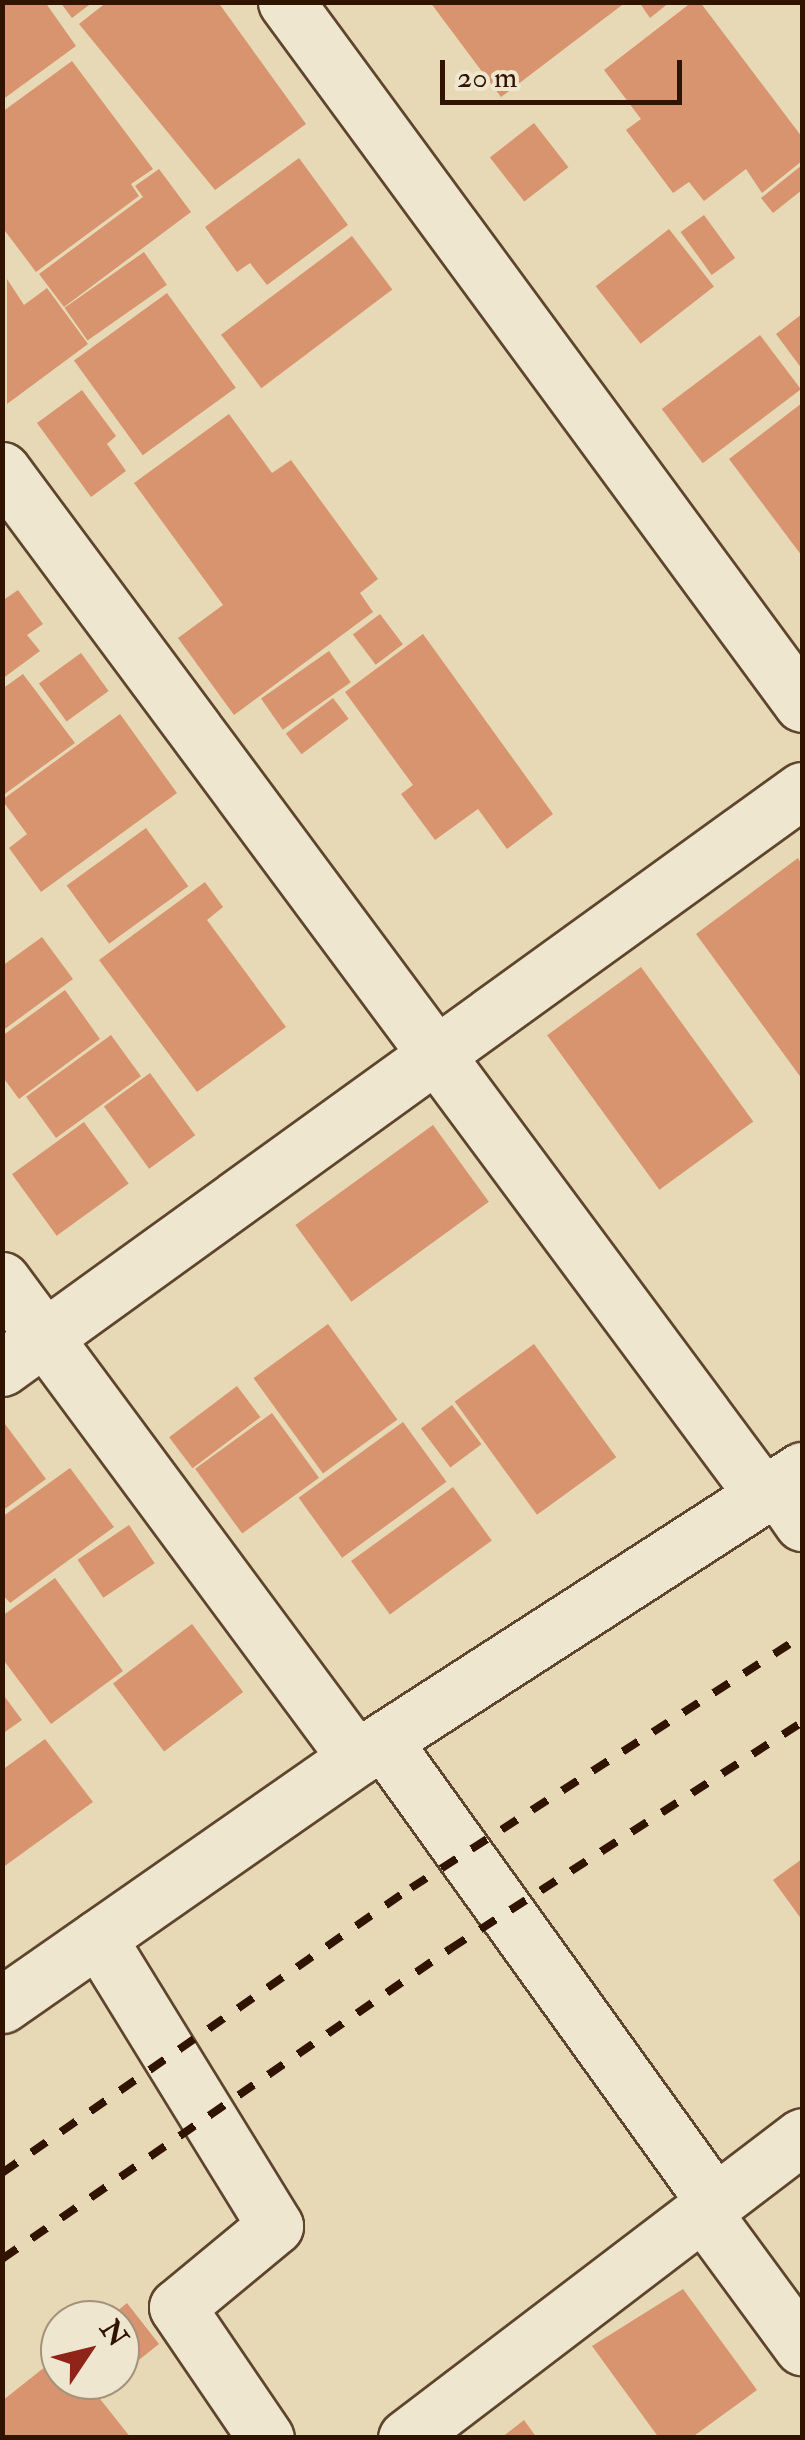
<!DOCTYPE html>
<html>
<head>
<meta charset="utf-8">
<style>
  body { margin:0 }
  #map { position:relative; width:805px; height:2440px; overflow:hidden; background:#e7d9b5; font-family:"IM FELL Double Pica",serif }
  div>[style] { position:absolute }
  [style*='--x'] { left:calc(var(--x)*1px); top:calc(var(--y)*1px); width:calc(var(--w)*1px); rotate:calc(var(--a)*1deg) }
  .building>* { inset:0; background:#d8946e; transform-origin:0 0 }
  .roads { filter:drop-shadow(2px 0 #5e452d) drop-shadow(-2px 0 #5e452d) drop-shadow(0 2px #5e452d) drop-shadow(0 -2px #5e452d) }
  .street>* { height:55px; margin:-27.5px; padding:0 27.5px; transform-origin:27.5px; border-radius:27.5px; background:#efe6cf }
  .secondary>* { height:55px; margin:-27.5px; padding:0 27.5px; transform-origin:27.5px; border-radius:27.5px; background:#efe6cf }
  .rail>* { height:8px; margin-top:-4px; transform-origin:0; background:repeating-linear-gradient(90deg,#311400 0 18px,transparent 0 36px) }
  span { translate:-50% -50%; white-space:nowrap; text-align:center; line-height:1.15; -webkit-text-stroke:8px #efe6cf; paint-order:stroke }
  .frame { position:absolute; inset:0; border:5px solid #311400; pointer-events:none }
  .north { position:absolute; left:40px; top:2300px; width:100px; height:100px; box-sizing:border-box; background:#efe6cf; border:2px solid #a3927c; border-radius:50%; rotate:55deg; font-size:28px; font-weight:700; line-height:40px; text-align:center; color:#311400 }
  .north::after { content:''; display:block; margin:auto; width:35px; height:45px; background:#8f2418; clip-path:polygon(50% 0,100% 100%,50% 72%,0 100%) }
  .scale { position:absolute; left:440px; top:60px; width:242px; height:45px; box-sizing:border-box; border:5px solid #311400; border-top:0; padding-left:12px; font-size:30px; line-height:35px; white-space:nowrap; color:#311400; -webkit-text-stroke:8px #efe6cf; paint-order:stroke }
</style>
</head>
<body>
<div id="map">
  <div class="building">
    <div style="clip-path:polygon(2px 2px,45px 2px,76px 46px,2px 100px)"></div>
    <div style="clip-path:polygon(60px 2px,93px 2px,72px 18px)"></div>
    <div style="clip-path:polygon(107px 2px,218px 2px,306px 124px,215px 190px,79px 24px)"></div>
    <div style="clip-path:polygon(430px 2px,626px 2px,501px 97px)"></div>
    <div style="clip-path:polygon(639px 2px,670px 2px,650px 18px)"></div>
    <div style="clip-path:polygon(692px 2px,700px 2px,802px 137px,802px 161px,762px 193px,746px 169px,704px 201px,689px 182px,673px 193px,626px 130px,641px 119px,604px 70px)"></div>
    <div style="clip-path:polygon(72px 61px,153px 169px,131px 184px,139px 196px,36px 272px,2px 227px,2px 112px)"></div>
    <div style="left:534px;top:123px;width:56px;height:56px;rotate:52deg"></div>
    <div style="clip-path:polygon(299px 158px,348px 225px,267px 285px,250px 263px,237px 272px,205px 227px)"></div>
    <div style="clip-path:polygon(802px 165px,802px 190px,773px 213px,761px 198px)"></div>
    <div style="clip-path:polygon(159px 169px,191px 212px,64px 307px,39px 274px,143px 197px,135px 186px)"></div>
    <div style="left:704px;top:215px;width:53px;height:29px;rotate:54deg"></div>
    <div style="left:669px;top:229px;width:73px;height:93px;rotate:52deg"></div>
    <div style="left:352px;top:236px;width:67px;height:164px;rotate:53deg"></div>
    <div style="left:144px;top:252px;width:40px;height:97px;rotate:55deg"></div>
    <div style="clip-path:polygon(7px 279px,24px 305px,47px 288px,88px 344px,7px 404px)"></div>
    <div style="left:167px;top:293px;width:117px;height:115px;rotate:54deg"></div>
    <div style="clip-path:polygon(802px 314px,802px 369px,776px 334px)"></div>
    <div style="left:760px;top:335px;width:68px;height:123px;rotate:53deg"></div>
    <div style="clip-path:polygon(82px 390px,116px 436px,107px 444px,126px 471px,91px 497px,37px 423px)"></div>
    <div style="clip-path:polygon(802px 403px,802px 556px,729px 459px)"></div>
    <div style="clip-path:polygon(229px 414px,272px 473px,291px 460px,378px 579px,360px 593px,373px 612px,234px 715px,178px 638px,223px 605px,134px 483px)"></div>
    <div style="clip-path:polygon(18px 590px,43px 624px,27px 635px,40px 651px,2px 679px,2px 601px)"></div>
    <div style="left:380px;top:614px;width:38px;height:34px;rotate:53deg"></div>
    <div style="clip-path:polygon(423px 634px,553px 814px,507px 849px,478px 809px,435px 840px,401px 794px,413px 785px,345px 692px)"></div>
    <div style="left:329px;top:651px;width:38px;height:83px;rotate:55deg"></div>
    <div style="left:81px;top:653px;width:47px;height:52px;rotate:54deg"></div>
    <div style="clip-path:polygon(23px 674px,75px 743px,2px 796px,2px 689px)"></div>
    <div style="left:333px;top:698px;width:26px;height:59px;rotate:53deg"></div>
    <div style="clip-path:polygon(120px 714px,177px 793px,41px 892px,9px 848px,27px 834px,2px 800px)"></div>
    <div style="left:146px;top:828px;width:72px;height:98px;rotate:54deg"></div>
    <div style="clip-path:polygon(798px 858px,802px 865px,802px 1079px,696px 934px)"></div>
    <div style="clip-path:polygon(205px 882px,223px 907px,207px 920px,286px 1027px,197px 1092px,99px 960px)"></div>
    <div style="clip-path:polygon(42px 937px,73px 979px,2px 1031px,2px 966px)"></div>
    <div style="left:641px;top:967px;width:191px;height:116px;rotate:54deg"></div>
    <div style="clip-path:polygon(65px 990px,100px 1039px,19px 1099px,2px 1076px,2px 1036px)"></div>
    <div style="left:111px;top:1035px;width:51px;height:105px;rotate:54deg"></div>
    <div style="left:150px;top:1073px;width:77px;height:57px;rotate:54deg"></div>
    <div style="left:84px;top:1122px;width:76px;height:89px;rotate:54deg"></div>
    <div style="left:433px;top:1125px;width:95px;height:170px;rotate:54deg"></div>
    <div style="left:328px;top:1324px;width:118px;height:92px;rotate:54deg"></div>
    <div style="left:534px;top:1344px;width:140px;height:98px;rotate:54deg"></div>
    <div style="left:237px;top:1386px;width:39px;height:85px;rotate:53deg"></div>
    <div style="left:452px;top:1405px;width:49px;height:39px;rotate:53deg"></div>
    <div style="left:272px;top:1413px;width:80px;height:95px;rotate:54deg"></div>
    <div style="clip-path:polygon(2px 1420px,46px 1479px,2px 1511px)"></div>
    <div style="left:403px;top:1422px;width:74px;height:129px;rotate:54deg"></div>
    <div style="clip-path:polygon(70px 1468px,114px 1527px,10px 1603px,2px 1594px,2px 1517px)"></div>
    <div style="left:453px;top:1487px;width:66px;height:126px;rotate:54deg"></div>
    <div style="left:129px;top:1525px;width:46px;height:62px;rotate:56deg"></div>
    <div style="clip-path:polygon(55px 1578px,123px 1671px,51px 1724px,2px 1658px,2px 1616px)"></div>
    <div style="left:192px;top:1624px;width:85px;height:99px;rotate:53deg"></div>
    <div style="clip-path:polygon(2px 1693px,22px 1720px,2px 1734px)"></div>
    <div style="clip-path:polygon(45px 1739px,93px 1802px,2px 1868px,2px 1770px)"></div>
    <div style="clip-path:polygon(802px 1859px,802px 1920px,773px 1880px)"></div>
    <div style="clip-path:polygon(683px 2289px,757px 2390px,691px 2438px,659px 2438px,592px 2346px)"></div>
    <div style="clip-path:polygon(127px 2303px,159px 2344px,120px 2375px,120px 2320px,106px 2320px)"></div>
    <div style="clip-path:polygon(60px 2355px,60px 2380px,85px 2380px,131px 2438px,2px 2438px,2px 2401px)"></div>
    <div style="clip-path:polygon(524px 2420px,537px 2438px,501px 2438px)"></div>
  </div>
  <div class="roads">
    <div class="street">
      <div style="--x:286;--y:2;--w:871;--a:53.68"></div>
      <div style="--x:2;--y:470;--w:1277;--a:53.41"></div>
      <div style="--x:2;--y:1280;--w:595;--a:53.48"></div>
      <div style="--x:2;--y:1368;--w:987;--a:-35.85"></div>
      <div style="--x:777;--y:1487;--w:44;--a:55.2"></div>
      <div style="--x:383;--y:1741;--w:567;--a:54.26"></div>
      <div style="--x:98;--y:1938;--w:338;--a:58.4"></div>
      <div style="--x:275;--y:2226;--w:127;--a:140.4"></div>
      <div style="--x:177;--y:2307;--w:158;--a:55.8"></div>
      <div style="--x:702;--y:2211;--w:169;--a:53.7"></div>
      <div style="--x:406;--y:2438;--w:498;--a:-37.3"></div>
    </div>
    <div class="secondary">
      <div style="--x:2;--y:2005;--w:432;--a:-34.9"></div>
      <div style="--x:356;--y:1758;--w:531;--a:-32.85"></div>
    </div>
  </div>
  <div class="rail">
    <div style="--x:2;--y:2173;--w:499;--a:-34.9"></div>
    <div style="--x:411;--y:1888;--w:465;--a:-32.8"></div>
    <div style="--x:2;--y:2259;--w:545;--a:-34.68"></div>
    <div style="--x:450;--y:1949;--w:419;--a:-32.8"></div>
  </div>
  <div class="frame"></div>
  <div class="north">N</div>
  <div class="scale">20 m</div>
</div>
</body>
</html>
